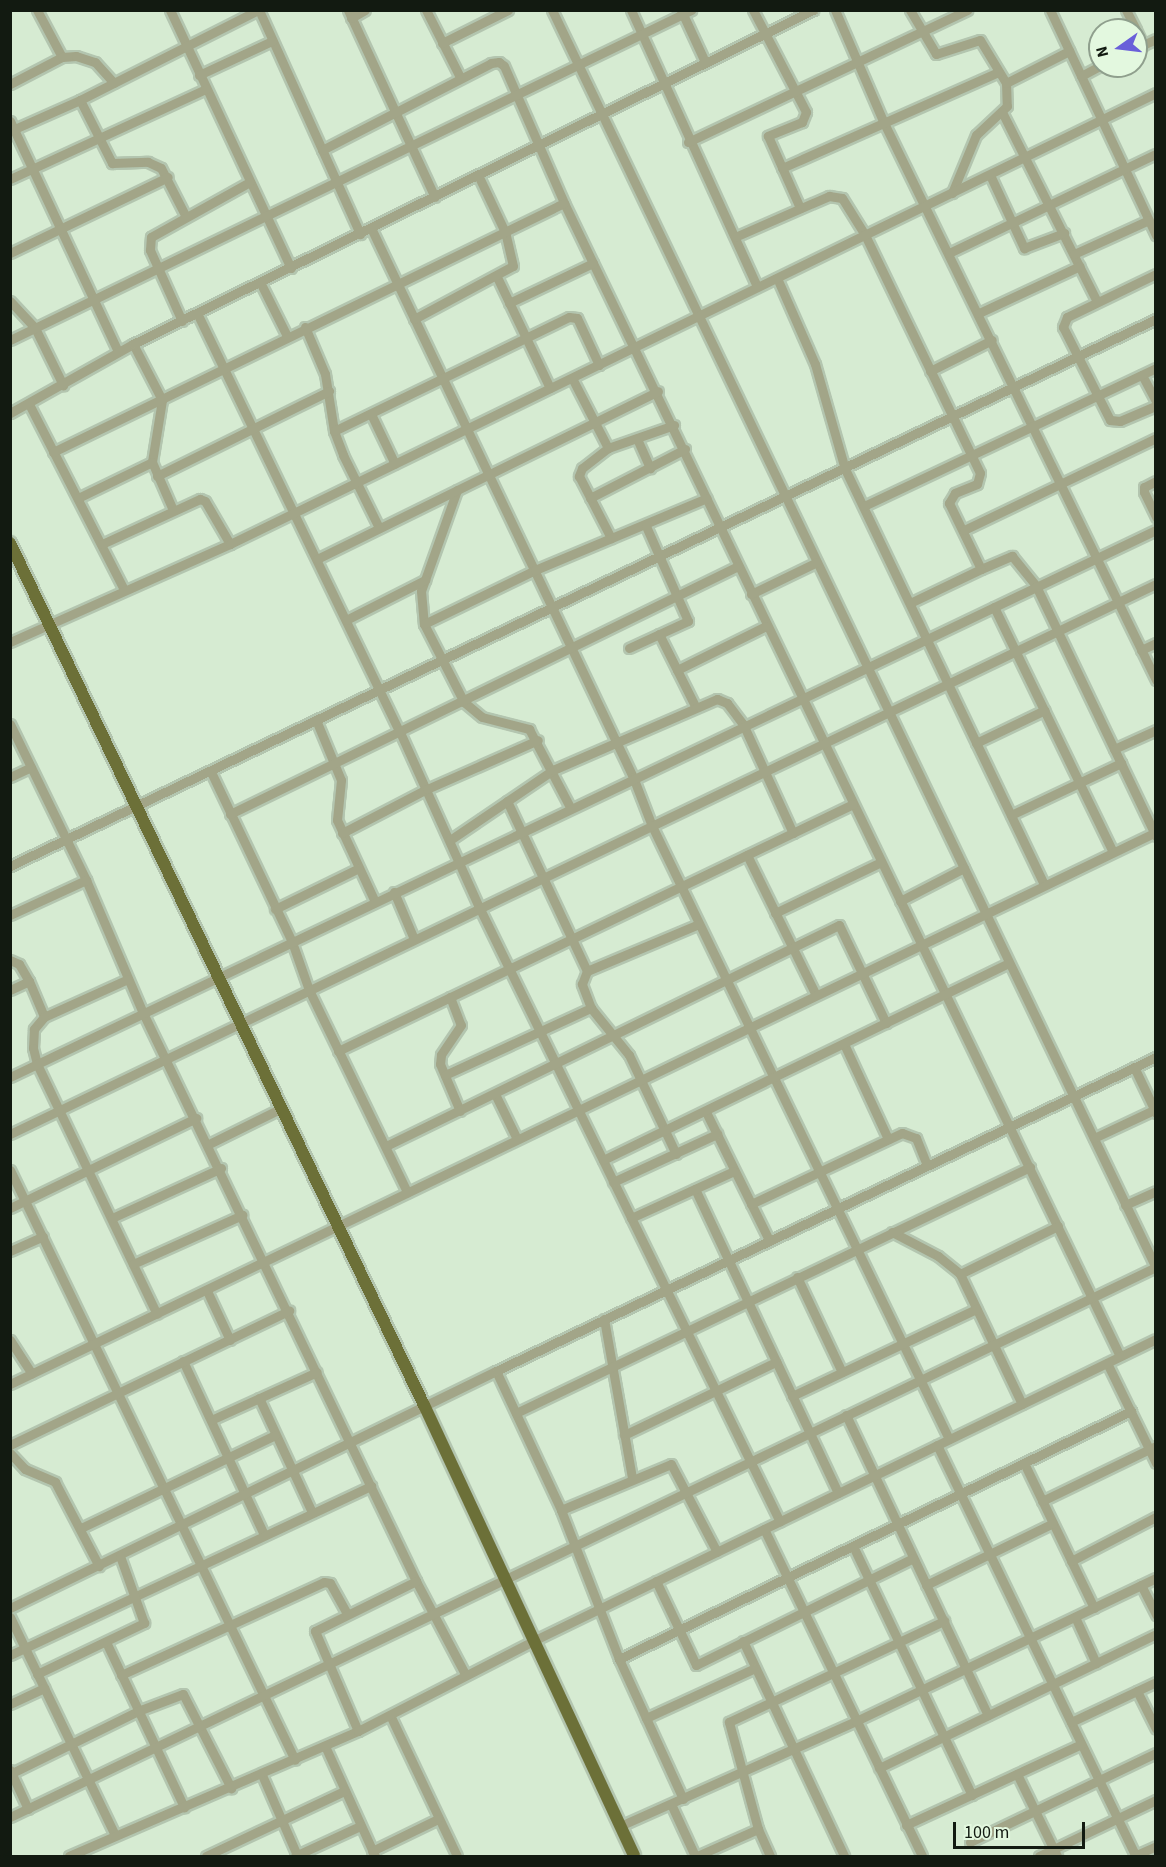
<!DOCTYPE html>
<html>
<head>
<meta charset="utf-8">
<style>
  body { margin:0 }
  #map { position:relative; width:1166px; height:1867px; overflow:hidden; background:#d6ebd2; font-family:"Source Sans 3",sans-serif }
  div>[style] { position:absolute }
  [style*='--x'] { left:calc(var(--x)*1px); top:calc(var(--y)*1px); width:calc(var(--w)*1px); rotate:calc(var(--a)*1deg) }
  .roads { filter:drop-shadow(2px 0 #b3c5af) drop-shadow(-2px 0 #b3c5af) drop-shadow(0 2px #b3c5af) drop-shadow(0 -2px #b3c5af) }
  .minor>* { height:9px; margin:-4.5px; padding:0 4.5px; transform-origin:4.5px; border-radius:4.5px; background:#a2a588 }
  .major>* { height:12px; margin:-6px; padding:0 6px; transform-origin:6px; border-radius:6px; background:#6c7038 }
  span { translate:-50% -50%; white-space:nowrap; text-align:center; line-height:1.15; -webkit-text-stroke:6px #e3f8df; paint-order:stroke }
  .frame { position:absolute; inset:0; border:12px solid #121a11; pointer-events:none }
  .north { position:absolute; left:1088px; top:18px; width:60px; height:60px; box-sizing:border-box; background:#e3f8df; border:2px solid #8f9f8d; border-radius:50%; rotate:256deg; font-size:16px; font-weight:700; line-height:24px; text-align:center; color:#121a11 }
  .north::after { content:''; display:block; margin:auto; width:21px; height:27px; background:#695fd9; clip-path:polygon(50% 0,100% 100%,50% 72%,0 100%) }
  .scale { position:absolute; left:953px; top:1822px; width:132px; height:27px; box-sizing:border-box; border:3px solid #121a11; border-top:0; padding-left:8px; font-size:18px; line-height:21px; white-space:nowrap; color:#121a11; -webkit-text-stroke:4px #e3f8df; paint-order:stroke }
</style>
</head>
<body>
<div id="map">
  <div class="roads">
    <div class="minor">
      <div style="--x:37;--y:10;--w:53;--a:62"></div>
      <div style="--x:170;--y:10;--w:285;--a:64.9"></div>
      <div style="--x:259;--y:10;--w:246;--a:65.7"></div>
      <div style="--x:348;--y:10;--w:206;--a:65.1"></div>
      <div style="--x:426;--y:10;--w:75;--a:63.1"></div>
      <div style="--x:552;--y:10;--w:1395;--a:64.35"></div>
      <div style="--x:631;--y:10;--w:304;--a:65.5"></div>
      <div style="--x:681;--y:10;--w:57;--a:65.2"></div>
      <div style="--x:753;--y:10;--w:115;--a:62.5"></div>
      <div style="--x:806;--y:112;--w:11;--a:112"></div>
      <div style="--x:802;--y:122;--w:37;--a:158"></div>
      <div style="--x:768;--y:136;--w:79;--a:66"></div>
      <div style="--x:835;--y:10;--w:123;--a:66.6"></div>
      <div style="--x:884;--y:123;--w:620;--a:63.97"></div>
      <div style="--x:910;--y:10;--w:51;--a:59.4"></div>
      <div style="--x:936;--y:54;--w:46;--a:-17.7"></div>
      <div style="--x:980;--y:40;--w:50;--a:58.8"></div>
      <div style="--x:1006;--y:83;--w:23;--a:88"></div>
      <div style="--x:1007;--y:106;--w:42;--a:136.9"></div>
      <div style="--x:976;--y:135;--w:63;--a:112.5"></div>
      <div style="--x:1050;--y:10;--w:249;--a:64.8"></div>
      <div style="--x:1126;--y:10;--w:22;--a:63"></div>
      <div style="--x:351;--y:18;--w:16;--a:-30"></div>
      <div style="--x:1136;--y:30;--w:17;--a:65"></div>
      <div style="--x:1143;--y:45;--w:14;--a:-25"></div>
      <div style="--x:442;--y:43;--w:74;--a:-26.6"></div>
      <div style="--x:199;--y:75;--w:81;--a:-25"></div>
      <div style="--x:1081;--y:76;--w:21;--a:-28"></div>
      <div style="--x:1006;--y:83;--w:71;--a:-26.9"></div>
      <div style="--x:10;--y:84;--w:59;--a:-27.4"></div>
      <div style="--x:62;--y:57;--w:14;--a:-4"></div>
      <div style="--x:76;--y:56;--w:20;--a:18"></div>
      <div style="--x:95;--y:62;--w:28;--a:48"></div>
      <div style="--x:80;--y:100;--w:71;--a:63.1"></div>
      <div style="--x:112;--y:163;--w:36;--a:-2"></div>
      <div style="--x:148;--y:162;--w:14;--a:25"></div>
      <div style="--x:161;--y:168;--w:53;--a:62.9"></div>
      <div style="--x:1002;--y:112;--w:212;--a:63.4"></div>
      <div style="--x:10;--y:121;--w:255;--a:64.9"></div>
      <div style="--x:10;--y:131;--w:77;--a:-23.9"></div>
      <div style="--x:80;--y:100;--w:199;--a:-26.8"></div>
      <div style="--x:688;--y:142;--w:309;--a:-25.3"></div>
      <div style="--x:322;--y:150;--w:190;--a:-27.2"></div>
      <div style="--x:491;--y:63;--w:8;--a:-7"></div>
      <div style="--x:499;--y:62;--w:6;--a:39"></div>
      <div style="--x:504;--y:66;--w:150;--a:66.3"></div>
      <div style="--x:564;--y:203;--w:1280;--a:64.26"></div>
      <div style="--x:782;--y:168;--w:237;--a:-23.9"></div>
      <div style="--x:990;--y:175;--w:81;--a:65"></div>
      <div style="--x:1024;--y:248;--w:43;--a:-20.6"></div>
      <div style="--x:10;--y:179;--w:216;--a:-24.7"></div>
      <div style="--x:371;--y:228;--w:608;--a:64.49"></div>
      <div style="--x:633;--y:777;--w:53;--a:68.8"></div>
      <div style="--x:652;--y:826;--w:681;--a:64.15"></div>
      <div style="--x:735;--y:237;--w:103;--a:-23.6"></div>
      <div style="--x:829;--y:196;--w:13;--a:9"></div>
      <div style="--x:842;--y:198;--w:44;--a:58.1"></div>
      <div style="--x:865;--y:235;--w:264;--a:64.2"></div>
      <div style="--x:980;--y:473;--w:11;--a:105"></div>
      <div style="--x:977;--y:484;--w:24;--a:158"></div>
      <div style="--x:955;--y:493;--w:12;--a:121"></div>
      <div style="--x:949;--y:503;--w:73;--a:64.1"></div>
      <div style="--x:981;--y:569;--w:34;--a:-23"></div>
      <div style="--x:1012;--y:556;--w:38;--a:51"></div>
      <div style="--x:1036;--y:586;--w:277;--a:64.4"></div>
      <div style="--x:10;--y:253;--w:175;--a:-25.7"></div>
      <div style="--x:949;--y:253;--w:229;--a:-25.6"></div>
      <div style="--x:1074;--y:254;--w:82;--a:-24.4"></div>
      <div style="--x:1156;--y:274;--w:99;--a:154.2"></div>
      <div style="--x:1067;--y:317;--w:11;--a:112"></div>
      <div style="--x:1063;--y:327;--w:104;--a:63.2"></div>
      <div style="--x:1110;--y:420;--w:10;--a:6"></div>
      <div style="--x:1120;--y:421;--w:39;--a:-23"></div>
      <div style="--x:497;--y:277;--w:123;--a:64.5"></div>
      <div style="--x:777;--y:278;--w:94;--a:66.2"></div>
      <div style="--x:815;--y:364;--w:109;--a:74.1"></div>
      <div style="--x:845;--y:469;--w:461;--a:64.4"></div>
      <div style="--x:260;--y:282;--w:60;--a:63.4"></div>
      <div style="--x:10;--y:301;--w:37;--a:47"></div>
      <div style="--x:35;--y:328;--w:64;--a:63.8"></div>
      <div style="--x:509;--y:303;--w:93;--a:-25.5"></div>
      <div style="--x:197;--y:313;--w:463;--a:64.2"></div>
      <div style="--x:399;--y:730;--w:196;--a:65.7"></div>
      <div style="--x:480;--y:909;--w:682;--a:63.92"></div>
      <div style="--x:979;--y:313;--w:111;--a:-25"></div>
      <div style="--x:414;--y:319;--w:112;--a:-28.2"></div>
      <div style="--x:513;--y:266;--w:35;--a:-103"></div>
      <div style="--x:505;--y:232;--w:63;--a:-115.3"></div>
      <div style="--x:182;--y:321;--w:78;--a:-114.3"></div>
      <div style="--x:150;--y:250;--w:13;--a:-86"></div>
      <div style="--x:151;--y:237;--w:113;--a:-29.1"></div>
      <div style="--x:305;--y:327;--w:51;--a:66.9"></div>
      <div style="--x:325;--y:374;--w:58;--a:81"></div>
      <div style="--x:334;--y:431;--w:26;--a:69"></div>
      <div style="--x:343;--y:455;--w:81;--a:63.7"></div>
      <div style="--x:10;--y:340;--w:757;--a:-25.85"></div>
      <div style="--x:133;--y:344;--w:63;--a:62.6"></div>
      <div style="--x:162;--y:400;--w:63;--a:99.2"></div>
      <div style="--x:152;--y:462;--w:52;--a:66.4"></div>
      <div style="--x:930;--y:371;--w:69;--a:-26.6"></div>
      <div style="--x:1142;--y:375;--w:30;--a:62"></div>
      <div style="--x:572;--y:378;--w:79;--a:62.8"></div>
      <div style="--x:608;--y:448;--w:33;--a:142"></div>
      <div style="--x:582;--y:468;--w:9;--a:111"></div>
      <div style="--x:579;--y:476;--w:70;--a:62.7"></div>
      <div style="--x:29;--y:404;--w:209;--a:62.9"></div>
      <div style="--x:10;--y:413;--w:141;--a:-29.3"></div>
      <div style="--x:133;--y:344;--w:758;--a:-26.16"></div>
      <div style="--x:371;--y:414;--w:55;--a:64.4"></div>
      <div style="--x:334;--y:431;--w:261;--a:-25.9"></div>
      <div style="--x:569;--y:317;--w:8;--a:7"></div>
      <div style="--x:577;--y:318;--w:52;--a:64.9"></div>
      <div style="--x:638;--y:441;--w:30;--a:66"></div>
      <div style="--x:608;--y:448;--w:70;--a:-19.2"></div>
      <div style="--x:53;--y:452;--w:568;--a:-25.98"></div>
      <div style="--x:157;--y:476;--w:192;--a:-26.3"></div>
      <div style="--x:1156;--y:481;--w:13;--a:153"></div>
      <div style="--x:1144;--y:487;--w:5;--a:90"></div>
      <div style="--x:1144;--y:492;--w:28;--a:64"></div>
      <div style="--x:457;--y:490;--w:107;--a:109.6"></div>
      <div style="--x:421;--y:591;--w:33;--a:85"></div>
      <div style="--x:424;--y:624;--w:88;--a:62.9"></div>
      <div style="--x:464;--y:702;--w:23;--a:40"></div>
      <div style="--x:482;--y:717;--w:49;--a:14.3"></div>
      <div style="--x:529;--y:729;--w:88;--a:62.3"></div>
      <div style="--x:78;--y:498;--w:82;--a:-25.9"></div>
      <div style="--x:590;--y:498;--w:107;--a:-27.3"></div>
      <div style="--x:864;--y:506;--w:323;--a:-25.3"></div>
      <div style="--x:964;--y:530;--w:213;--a:-25.6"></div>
      <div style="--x:102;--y:544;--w:108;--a:-24.7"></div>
      <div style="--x:200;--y:499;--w:5;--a:22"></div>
      <div style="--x:205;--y:501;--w:50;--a:59.8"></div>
      <div style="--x:317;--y:559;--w:380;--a:-26.2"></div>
      <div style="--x:751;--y:594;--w:73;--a:-25.9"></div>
      <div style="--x:910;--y:603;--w:79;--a:-25.6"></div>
      <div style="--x:994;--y:607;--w:272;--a:64.1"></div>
      <div style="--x:346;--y:620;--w:89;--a:-26.9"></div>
      <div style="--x:424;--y:624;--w:123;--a:-25.9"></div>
      <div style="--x:535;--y:570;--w:186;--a:-22.7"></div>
      <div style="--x:659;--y:634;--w:80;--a:63.4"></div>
      <div style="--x:10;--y:642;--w:241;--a:-24"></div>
      <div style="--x:230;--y:544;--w:1030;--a:-25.97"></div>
      <div style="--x:629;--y:648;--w:65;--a:-24.6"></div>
      <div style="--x:688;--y:621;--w:104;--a:-113.9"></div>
      <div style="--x:1141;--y:650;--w:17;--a:-25"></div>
      <div style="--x:677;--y:670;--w:99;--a:-26.3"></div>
      <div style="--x:316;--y:720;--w:65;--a:67.4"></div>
      <div style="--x:341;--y:780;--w:40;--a:95.7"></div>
      <div style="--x:337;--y:820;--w:90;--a:65.1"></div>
      <div style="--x:10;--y:724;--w:174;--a:64"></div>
      <div style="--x:86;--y:880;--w:147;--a:66.8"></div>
      <div style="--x:144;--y:1015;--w:628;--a:64.33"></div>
      <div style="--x:416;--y:1581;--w:105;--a:62.2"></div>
      <div style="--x:976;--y:743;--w:76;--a:-25.6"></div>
      <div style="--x:1114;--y:749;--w:46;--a:-24.3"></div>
      <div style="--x:211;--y:772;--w:188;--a:64.5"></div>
      <div style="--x:292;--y:942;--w:51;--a:70.5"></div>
      <div style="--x:309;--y:990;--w:225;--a:64.1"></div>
      <div style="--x:10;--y:777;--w:23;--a:-25"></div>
      <div style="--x:507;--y:801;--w:188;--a:64.8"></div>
      <div style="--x:230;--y:814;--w:565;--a:-26.02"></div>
      <div style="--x:1011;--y:815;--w:122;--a:-25.3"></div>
      <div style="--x:342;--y:833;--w:96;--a:-27.4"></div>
      <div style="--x:427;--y:789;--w:121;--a:-23.8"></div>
      <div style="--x:450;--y:840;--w:125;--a:-34.2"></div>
      <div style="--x:553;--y:770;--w:179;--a:-23.4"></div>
      <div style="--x:717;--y:699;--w:11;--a:22"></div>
      <div style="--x:727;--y:703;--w:26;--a:53"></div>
      <div style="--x:743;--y:724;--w:120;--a:65.4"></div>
      <div style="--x:747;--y:855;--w:156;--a:63.8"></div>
      <div style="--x:10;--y:866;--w:1270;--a:-25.52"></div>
      <div style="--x:394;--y:892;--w:51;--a:66.9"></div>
      <div style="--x:900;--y:901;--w:72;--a:-27.3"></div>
      <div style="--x:275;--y:909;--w:93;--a:-26"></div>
      <div style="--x:775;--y:913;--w:118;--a:-25.7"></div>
      <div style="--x:10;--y:915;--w:84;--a:-24.7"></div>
      <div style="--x:10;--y:960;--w:10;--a:24"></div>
      <div style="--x:19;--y:964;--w:20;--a:60"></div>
      <div style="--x:29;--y:981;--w:39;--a:67"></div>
      <div style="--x:128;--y:979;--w:92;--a:155.7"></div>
      <div style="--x:44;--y:1017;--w:16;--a:130"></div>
      <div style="--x:34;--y:1029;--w:19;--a:93"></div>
      <div style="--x:33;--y:1048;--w:16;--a:76"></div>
      <div style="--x:37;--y:1064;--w:277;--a:64.4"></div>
      <div style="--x:10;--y:990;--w:21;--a:-25"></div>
      <div style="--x:450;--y:997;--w:30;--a:69"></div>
      <div style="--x:461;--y:1025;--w:36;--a:124"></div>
      <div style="--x:441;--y:1055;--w:9;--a:96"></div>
      <div style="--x:440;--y:1064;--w:51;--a:66.9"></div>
      <div style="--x:844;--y:1044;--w:105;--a:65.1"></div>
      <div style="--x:338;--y:1051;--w:571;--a:-25.62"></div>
      <div style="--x:1134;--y:1067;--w:51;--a:64.4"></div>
      <div style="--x:445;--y:1075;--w:161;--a:-24.7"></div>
      <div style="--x:10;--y:1077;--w:1270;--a:-25.52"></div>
      <div style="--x:495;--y:1094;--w:50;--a:63.9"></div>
      <div style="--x:706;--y:1112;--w:143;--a:63.8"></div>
      <div style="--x:10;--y:1134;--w:1271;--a:-25.64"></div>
      <div style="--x:1094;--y:1138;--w:68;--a:-25.1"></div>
      <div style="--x:209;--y:1144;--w:81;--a:-26.3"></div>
      <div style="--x:386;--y:1146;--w:504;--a:-26.01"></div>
      <div style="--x:839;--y:925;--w:109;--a:64.4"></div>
      <div style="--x:676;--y:1154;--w:110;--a:-115.4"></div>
      <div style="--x:629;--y:1055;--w:60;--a:-129"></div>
      <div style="--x:591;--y:1008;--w:26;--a:-111"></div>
      <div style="--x:582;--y:984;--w:14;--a:-69"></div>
      <div style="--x:587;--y:971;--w:121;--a:-22.8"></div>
      <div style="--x:603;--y:1160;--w:451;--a:-25.9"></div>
      <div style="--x:10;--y:1170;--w:655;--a:64.22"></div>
      <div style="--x:613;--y:1182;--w:115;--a:-24.8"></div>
      <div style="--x:695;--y:1189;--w:336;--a:64.8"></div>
      <div style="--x:751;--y:1204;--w:167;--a:-25.2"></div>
      <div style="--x:902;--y:1133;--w:15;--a:20"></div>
      <div style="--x:916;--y:1138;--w:29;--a:68"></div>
      <div style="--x:1125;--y:1205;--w:34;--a:-24"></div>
      <div style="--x:10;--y:1208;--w:207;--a:-25.8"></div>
      <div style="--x:112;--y:1218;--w:120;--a:-24.6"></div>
      <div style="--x:631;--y:1218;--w:113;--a:-24.5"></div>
      <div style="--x:892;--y:1232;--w:52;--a:27.6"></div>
      <div style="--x:938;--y:1256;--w:28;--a:39"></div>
      <div style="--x:960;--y:1274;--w:144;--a:64.5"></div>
      <div style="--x:10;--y:1251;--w:36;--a:-24"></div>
      <div style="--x:133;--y:1264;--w:120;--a:-24.2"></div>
      <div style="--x:960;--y:1274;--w:109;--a:-26.1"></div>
      <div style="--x:797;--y:1277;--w:105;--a:64.7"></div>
      <div style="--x:207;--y:1291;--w:54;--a:64.9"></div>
      <div style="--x:604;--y:1319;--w:161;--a:80"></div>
      <div style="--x:10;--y:1340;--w:40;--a:57.1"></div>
      <div style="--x:183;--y:1361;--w:192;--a:65"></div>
      <div style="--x:1107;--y:1363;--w:111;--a:63.9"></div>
      <div style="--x:496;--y:1371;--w:153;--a:64.9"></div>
      <div style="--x:561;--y:1510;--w:160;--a:68.7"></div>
      <div style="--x:619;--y:1659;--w:154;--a:65.4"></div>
      <div style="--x:10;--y:1384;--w:1272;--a:-25.72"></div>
      <div style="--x:792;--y:1396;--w:204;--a:-25.3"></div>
      <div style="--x:259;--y:1398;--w:126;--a:65.1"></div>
      <div style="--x:516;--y:1413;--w:570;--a:-25.58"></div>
      <div style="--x:846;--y:1415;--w:332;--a:64.7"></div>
      <div style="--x:211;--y:1420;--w:116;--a:-24.4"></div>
      <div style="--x:624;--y:1435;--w:169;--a:-25.7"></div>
      <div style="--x:10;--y:1445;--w:310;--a:-25.7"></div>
      <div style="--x:937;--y:1445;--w:457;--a:64.2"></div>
      <div style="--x:10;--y:1453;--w:22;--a:47"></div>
      <div style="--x:25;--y:1469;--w:33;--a:23"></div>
      <div style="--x:55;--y:1482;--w:95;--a:62.4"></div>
      <div style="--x:1024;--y:1463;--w:161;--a:64.2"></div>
      <div style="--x:1042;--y:1501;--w:127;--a:-25.8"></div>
      <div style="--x:561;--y:1510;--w:119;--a:-22.7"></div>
      <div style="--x:671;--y:1464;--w:99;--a:62.4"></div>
      <div style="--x:81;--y:1528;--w:215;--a:-25.6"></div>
      <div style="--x:764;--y:1529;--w:363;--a:64.2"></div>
      <div style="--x:853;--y:1546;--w:276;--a:64.5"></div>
      <div style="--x:1071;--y:1561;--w:96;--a:-27.4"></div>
      <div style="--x:656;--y:1581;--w:93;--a:64.5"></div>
      <div style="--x:696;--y:1665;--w:242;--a:-26.2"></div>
      <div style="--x:926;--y:1585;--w:141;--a:-26"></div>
      <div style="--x:1141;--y:1585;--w:34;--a:63"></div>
      <div style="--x:10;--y:1608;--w:541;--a:-26"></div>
      <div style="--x:496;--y:1371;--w:731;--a:-25.44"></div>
      <div style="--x:10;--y:1617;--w:242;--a:64.3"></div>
      <div style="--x:1075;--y:1617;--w:51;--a:65.5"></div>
      <div style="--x:743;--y:1641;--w:238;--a:64.8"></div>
      <div style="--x:106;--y:1642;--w:183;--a:64.7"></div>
      <div style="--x:10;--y:1655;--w:399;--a:-25.1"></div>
      <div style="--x:619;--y:1659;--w:569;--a:-25.84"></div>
      <div style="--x:37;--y:1674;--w:119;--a:-25.5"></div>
      <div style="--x:144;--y:1623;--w:71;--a:-109.7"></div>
      <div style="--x:121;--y:1675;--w:223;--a:-24.6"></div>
      <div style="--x:324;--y:1582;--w:6;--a:9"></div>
      <div style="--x:330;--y:1583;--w:35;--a:61"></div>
      <div style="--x:1137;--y:1691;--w:42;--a:63.4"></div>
      <div style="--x:10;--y:1704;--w:38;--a:-25"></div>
      <div style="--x:390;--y:1715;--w:156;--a:64.6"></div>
      <div style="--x:646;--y:1718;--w:120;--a:-24.6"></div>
      <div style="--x:1071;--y:1722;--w:94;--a:-25.2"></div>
      <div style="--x:358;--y:1731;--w:109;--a:-113.3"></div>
      <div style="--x:315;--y:1631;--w:113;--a:-26.3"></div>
      <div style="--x:325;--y:1746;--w:121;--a:65.6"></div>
      <div style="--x:879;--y:1768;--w:308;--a:-25.8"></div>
      <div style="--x:10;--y:1770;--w:43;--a:65.2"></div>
      <div style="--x:12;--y:1773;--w:140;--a:-26.2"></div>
      <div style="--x:138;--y:1711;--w:48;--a:-20.7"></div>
      <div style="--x:183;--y:1694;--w:106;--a:62.9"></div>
      <div style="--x:1017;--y:1774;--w:91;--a:64"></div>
      <div style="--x:262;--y:1775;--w:87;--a:66.4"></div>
      <div style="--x:671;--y:1804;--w:57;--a:65.2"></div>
      <div style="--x:10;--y:1817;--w:1271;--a:-25.64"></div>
      <div style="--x:906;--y:1825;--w:193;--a:-24.8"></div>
      <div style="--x:620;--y:1826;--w:258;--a:-24"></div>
      <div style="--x:856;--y:1721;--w:332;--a:-25.5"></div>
      <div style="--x:758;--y:1829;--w:30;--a:66"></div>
      <div style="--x:970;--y:1842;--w:206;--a:-25.6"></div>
      <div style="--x:372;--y:1851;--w:73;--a:-25.9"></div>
      <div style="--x:69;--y:1856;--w:315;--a:-23.4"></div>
      <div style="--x:358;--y:1731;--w:197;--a:-27.2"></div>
      <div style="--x:533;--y:1641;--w:692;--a:-25.86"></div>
      <div style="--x:206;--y:1856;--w:153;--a:-25.2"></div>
      <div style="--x:295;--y:1856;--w:72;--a:-24.8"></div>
      <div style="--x:697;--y:1856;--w:67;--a:-23.9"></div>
      <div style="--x:758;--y:1829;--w:111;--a:-105.2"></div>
      <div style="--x:729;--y:1722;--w:238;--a:-25.2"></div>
      <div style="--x:1039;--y:1856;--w:130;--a:-25.6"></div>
      <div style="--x:1134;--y:1856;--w:24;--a:-24"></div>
    </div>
    <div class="major">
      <div style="--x:10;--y:543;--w:956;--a:64.35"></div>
      <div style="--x:424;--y:1405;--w:497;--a:65"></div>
    </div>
  </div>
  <div class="frame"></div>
  <div class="north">N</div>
  <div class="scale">100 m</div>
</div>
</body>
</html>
